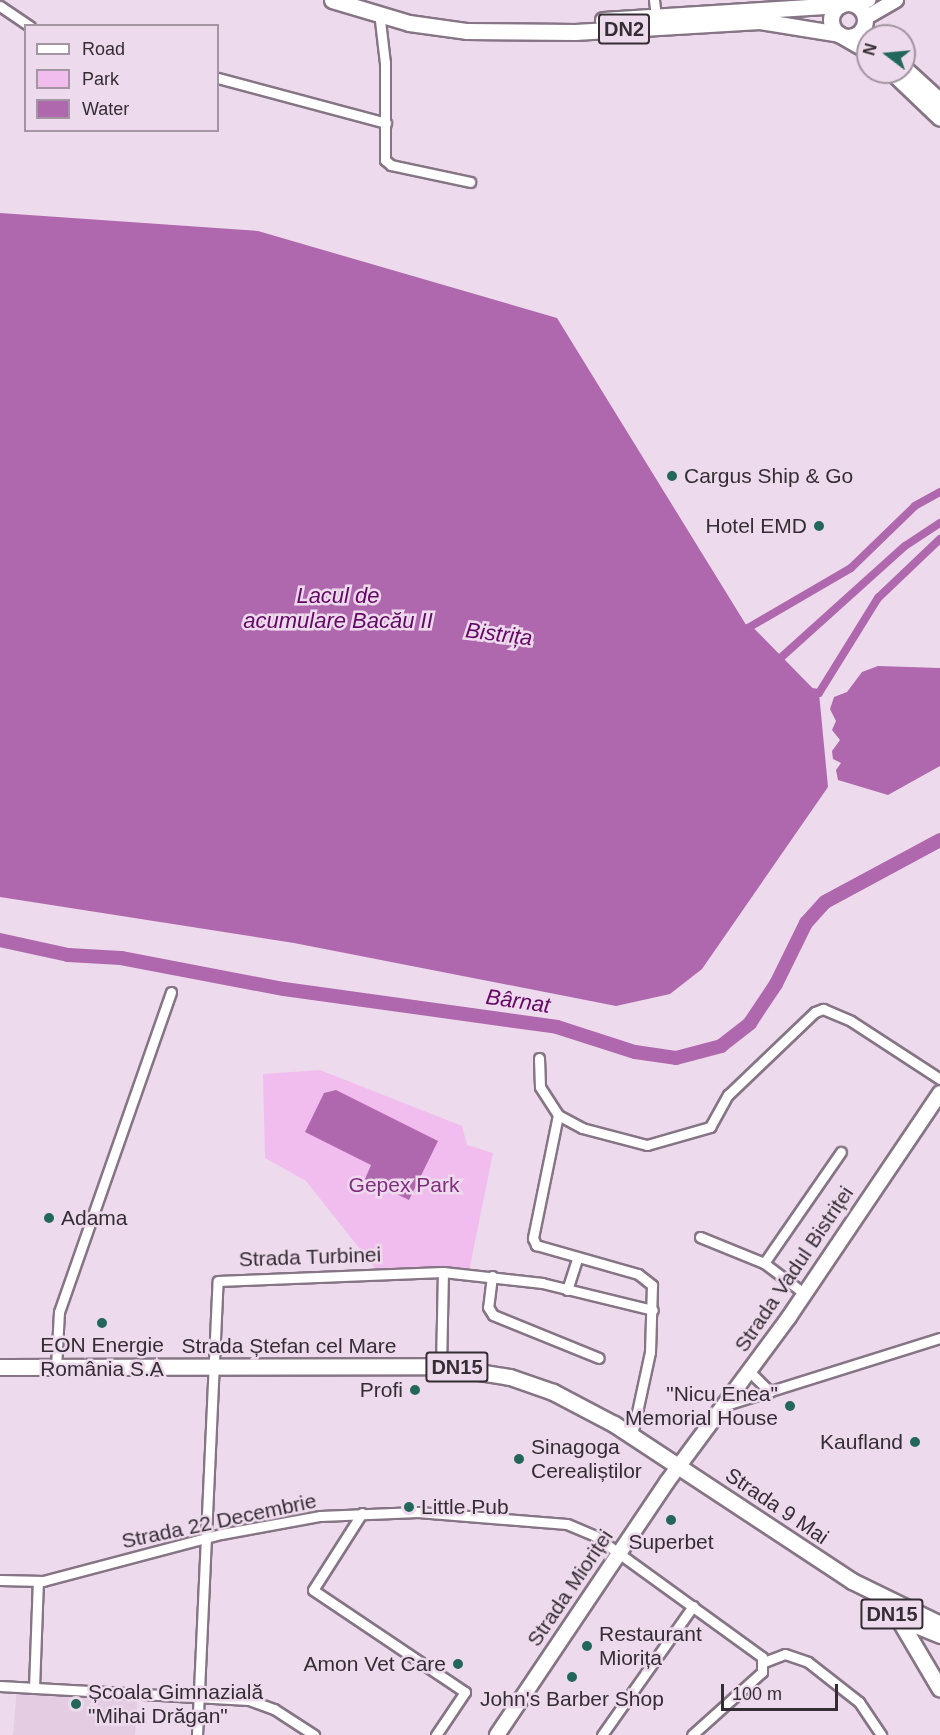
<!DOCTYPE html>
<html>
<head>
<meta charset="utf-8">
<style>
  body { margin:0 }
  #map { position:relative; width:940px; height:1735px; overflow:hidden; background:#eddaec; font-family:Arial,sans-serif }
  div>[style] { position:absolute }
  [style*='--x'] { left:calc(var(--x)*1px); top:calc(var(--y)*1px); width:calc(var(--w)*1px); rotate:calc(var(--a)*1deg) }
  .built>* { inset:0; background:#e4cce3 }
  .green>* { inset:0; background:#f1bdef }
  .water>* { inset:0; background:#af68ad }
  .canal>* { height:8px; margin:-4px; padding:0 4px; transform-origin:4px; border-radius:4px; background:#af68ad }
  .river>* { height:14px; margin:-7px; padding:0 7px; transform-origin:7px; border-radius:7px; background:#af68ad }
  .roads { filter:drop-shadow(2px 0 #867585) drop-shadow(-2px 0 #867585) drop-shadow(0 2px #867585) drop-shadow(0 -2px #867585) }
  .street>* { height:9px; margin:-4.5px; padding:0 4.5px; transform-origin:4.5px; border-radius:4.5px; background:#fff }
  .secondary>* { height:14px; margin:-7px; padding:0 7px; transform-origin:7px; border-radius:7px; background:#fff }
  .primary>* { height:15px; margin:-7.5px; padding:0 7.5px; transform-origin:7.5px; border-radius:7.5px; background:#fff }
  .primary>.ring { margin:-7.5px; padding:0; box-sizing:content-box; background:none; border:15px solid #fff; border-radius:50% }
  .dots>* { width:16px; height:16px; translate:-50% -50%; box-sizing:border-box; border:3px solid #eddaec; border-radius:50% }
  span { translate:-50% -50%; white-space:nowrap; text-align:center; line-height:1.15; -webkit-text-stroke:5px #eddaec; paint-order:stroke }
  .shield-label span { padding:2px 4px; background:#eddaec; border:2px solid; border-radius:4px; -webkit-text-stroke-width:0 }
  .shield-label { font-size:20px; color:#352d34; font-weight:700 }
  .poi-label { font-size:21px; color:#352d34 }
  .left { translate:0 -50%; text-align:left }
  .right { translate:-100% -50%; text-align:right }
  .park-label { font-size:21px; color:#832d83 }
  .street-label { font-size:21px; color:#352d34 }
  .water-label { font-size:22px; color:#650766; font-style:italic }
  .legend { position:absolute; left:24px; top:24px; width:195px; height:108px; box-sizing:border-box; background:#eddaec; border:2px solid #a395a2; margin:0; padding:8px 10px; list-style:none; font-size:18px; color:#352d34 }
  .legend li { display:flex; align-items:center; gap:12px; height:30px }
  .legend b { width:30px; border:2px solid #a395a2 }
  .north { position:absolute; left:856px; top:24px; width:60px; height:60px; box-sizing:border-box; background:#eddaec; border:2px solid #a395a2; border-radius:50%; rotate:286deg; font-size:16px; font-weight:700; line-height:24px; text-align:center; color:#352d34 }
  .north::after { content:''; display:block; margin:auto; width:21px; height:27px; background:#22675a; clip-path:polygon(50% 0,100% 100%,50% 72%,0 100%) }
  .scale { position:absolute; left:721px; top:1684px; width:117px; height:27px; box-sizing:border-box; border:3px solid #352d34; border-top:0; padding-left:8px; font-size:18px; line-height:21px; white-space:nowrap; color:#352d34; -webkit-text-stroke:4px #eddaec; paint-order:stroke }
</style>
</head>
<body>
<div id="map">
  <div class="built">
    <div style="clip-path:polygon(17px 1687px,138px 1694px,135px 1735px,13px 1735px)"></div>
  </div>
  <div class="green">
    <div style="clip-path:polygon(320px 1070px,462px 1126px,467px 1145px,493px 1153px,468px 1276px,379px 1273px,306px 1181px,265px 1158px,263px 1074px)"></div>
  </div>
  <div class="water">
    <div style="clip-path:polygon(0 213px,258px 231px,557px 318px,748px 628px,810px 693px,819px 693px,828px 787px,702px 969px,670px 994px,616px 1006px,294px 943px,0 897px)"></div>
    <div style="clip-path:polygon(878px 666px,940px 668px,940px 766px,888px 795px,838px 780px,836px 770px,841px 763px,833px 759px,832px 751px,840px 740px,832px 730px,836px 721px,830px 709px,834px 697px,847px 692px,862px 672px)"></div>
    <div style="clip-path:polygon(336px 1090px,438px 1141px,409px 1200px,365px 1179px,371px 1165px,305px 1132px,324px 1093px)"></div>
  </div>
  <div class="canal">
    <div style="--x:940;--y:492;--w:29;--a:151"></div>
    <div style="--x:915;--y:506;--w:89;--a:135.9"></div>
    <div style="--x:851;--y:568;--w:119;--a:149.8"></div>
    <div style="--x:748;--y:628;--w:90;--a:45.5"></div>
    <div style="--x:811;--y:692;--w:8;--a:7"></div>
    <div style="--x:819;--y:693;--w:112;--a:-58.2"></div>
    <div style="--x:878;--y:598;--w:86;--a:-43.6"></div>
    <div style="--x:776;--y:662;--w:173;--a:-42"></div>
    <div style="--x:905;--y:546;--w:42;--a:-33.3"></div>
  </div>
  <div class="river">
    <div style="--x:0;--y:940;--w:70;--a:12.4"></div>
    <div style="--x:68;--y:955;--w:53;--a:3.2"></div>
    <div style="--x:121;--y:958;--w:166;--a:10.8"></div>
    <div style="--x:284;--y:989;--w:276;--a:7.9"></div>
    <div style="--x:557;--y:1027;--w:82;--a:17.8"></div>
    <div style="--x:635;--y:1052;--w:41;--a:8.3"></div>
    <div style="--x:676;--y:1058;--w:47;--a:-14.9"></div>
    <div style="--x:721;--y:1046;--w:37;--a:-38"></div>
    <div style="--x:750;--y:1023;--w:47;--a:-56.3"></div>
    <div style="--x:776;--y:984;--w:68;--a:-63.8"></div>
    <div style="--x:806;--y:923;--w:28;--a:-48"></div>
    <div style="--x:825;--y:902;--w:131;--a:-28.3"></div>
  </div>
  <div class="roads">
    <div class="street">
      <div style="--x:654;--y:0;--w:17;--a:83"></div>
      <div style="--x:0;--y:6;--w:36;--a:34"></div>
      <div style="--x:379;--y:12;--w:51;--a:83.3"></div>
      <div style="--x:385;--y:63;--w:97;--a:90"></div>
      <div style="--x:385;--y:160;--w:8;--a:40"></div>
      <div style="--x:391;--y:165;--w:81;--a:12.1"></div>
      <div style="--x:218;--y:78;--w:174;--a:15"></div>
      <div style="--x:539;--y:1058;--w:29;--a:88"></div>
      <div style="--x:540;--y:1087;--w:33;--a:57"></div>
      <div style="--x:558;--y:1115;--w:27;--a:28"></div>
      <div style="--x:582;--y:1128;--w:67;--a:14.7"></div>
      <div style="--x:647;--y:1145;--w:66;--a:-15.9"></div>
      <div style="--x:710;--y:1127;--w:37;--a:-61"></div>
      <div style="--x:728;--y:1095;--w:120;--a:-43.7"></div>
      <div style="--x:815;--y:1012;--w:9;--a:-21"></div>
      <div style="--x:823;--y:1009;--w:30;--a:23"></div>
      <div style="--x:851;--y:1021;--w:106;--a:33.1"></div>
      <div style="--x:558;--y:1115;--w:126;--a:101.5"></div>
      <div style="--x:533;--y:1238;--w:8;--a:67"></div>
      <div style="--x:536;--y:1245;--w:106;--a:15.9"></div>
      <div style="--x:638;--y:1274;--w:18;--a:38"></div>
      <div style="--x:652;--y:1285;--w:67;--a:91.7"></div>
      <div style="--x:650;--y:1352;--w:85;--a:102.2"></div>
      <div style="--x:700;--y:1237;--w:69;--a:22.1"></div>
      <div style="--x:492;--y:1276;--w:31;--a:97"></div>
      <div style="--x:488;--y:1307;--w:9;--a:58"></div>
      <div style="--x:493;--y:1315;--w:114;--a:22.1"></div>
      <div style="--x:567;--y:1290;--w:33;--a:-72"></div>
      <div style="--x:805;--y:1294;--w:51;--a:-142.9"></div>
      <div style="--x:764;--y:1263;--w:135;--a:-55.3"></div>
      <div style="--x:441;--y:1366;--w:94;--a:-88.8"></div>
      <div style="--x:56;--y:1367;--w:55;--a:-86.9"></div>
      <div style="--x:59;--y:1312;--w:339;--a:-70.7"></div>
      <div style="--x:750;--y:1372;--w:28;--a:45"></div>
      <div style="--x:726;--y:1405;--w:224;--a:-17.4"></div>
      <div style="--x:362;--y:1513;--w:91;--a:122.5"></div>
      <div style="--x:313;--y:1590;--w:183;--a:33.9"></div>
      <div style="--x:465;--y:1692;--w:52;--a:124"></div>
      <div style="--x:0;--y:1580;--w:43;--a:1.3"></div>
      <div style="--x:43;--y:1581;--w:184;--a:-14.8"></div>
      <div style="--x:221;--y:1534;--w:101;--a:-10.3"></div>
      <div style="--x:320;--y:1516;--w:98;--a:-2.3"></div>
      <div style="--x:418;--y:1512;--w:149;--a:4.6"></div>
      <div style="--x:567;--y:1524;--w:30;--a:23"></div>
      <div style="--x:595;--y:1536;--w:206;--a:35.9"></div>
      <div style="--x:762;--y:1657;--w:15;--a:90"></div>
      <div style="--x:762;--y:1672;--w:94;--a:138"></div>
      <div style="--x:764;--y:1662;--w:22;--a:-21"></div>
      <div style="--x:785;--y:1654;--w:24;--a:19"></div>
      <div style="--x:808;--y:1662;--w:65;--a:38.1"></div>
      <div style="--x:859;--y:1702;--w:40;--a:56"></div>
      <div style="--x:0;--y:1686;--w:249;--a:3.2"></div>
      <div style="--x:249;--y:1700;--w:27;--a:20"></div>
      <div style="--x:274;--y:1709;--w:48;--a:33"></div>
      <div style="--x:34;--y:1688;--w:107;--a:-87.9"></div>
      <div style="--x:197;--y:1735;--w:454;--a:-87.4"></div>
      <div style="--x:218;--y:1281;--w:225;--a:-2.3"></div>
      <div style="--x:443;--y:1272;--w:100;--a:6.3"></div>
      <div style="--x:542;--y:1283;--w:114;--a:13.7"></div>
      <div style="--x:602;--y:1735;--w:158;--a:-54.8"></div>
    </div>
    <div class="secondary">
      <div style="--x:853;--y:4;--w:16;--a:-15"></div>
      <div style="--x:865;--y:18;--w:36;--a:-30"></div>
      <div style="--x:497;--y:1735;--w:305;--a:-56.1"></div>
      <div style="--x:667;--y:1482;--w:205;--a:-53.5"></div>
      <div style="--x:789;--y:1317;--w:270;--a:-56"></div>
    </div>
    <div class="primary">
      <div style="--x:332;--y:0;--w:80;--a:16.6"></div>
      <div style="--x:409;--y:23;--w:59;--a:7.9"></div>
      <div style="--x:467;--y:31;--w:108;--a:0.5"></div>
      <div style="--x:575;--y:32;--w:185;--a:-3.4"></div>
      <div style="--x:760;--y:21;--w:80;--a:9.3"></div>
      <div class="ring" style="left:831px;top:3px;width:19px;height:19px"></div>
      <div style="--x:603;--y:20;--w:238;--a:-3.6"></div>
      <div style="--x:844;--y:37;--w:28;--a:30"></div>
      <div style="--x:904;--y:68;--w:49;--a:42.5"></div>
      <div style="--x:892;--y:72;--w:66;--a:43.8"></div>
      <div style="--x:0;--y:1367;--w:441;--a:-0.1"></div>
      <div style="--x:441;--y:1366;--w:70;--a:9.1"></div>
      <div style="--x:510;--y:1377;--w:46;--a:19.2"></div>
      <div style="--x:553;--y:1392;--w:69;--a:27.7"></div>
      <div style="--x:614;--y:1424;--w:285;--a:33.4"></div>
      <div style="--x:852;--y:1581;--w:98;--a:26"></div>
      <div style="--x:896;--y:1617;--w:48;--a:22.2"></div>
      <div style="--x:898;--y:1618;--w:82;--a:59.4"></div>
    </div>
  </div>
  <div class="dots">
    <div style="left:672px;top:476px;background:#22675a"></div>
    <div style="left:819px;top:526px;background:#22675a"></div>
    <div style="left:49px;top:1218px;background:#22675a"></div>
    <div style="left:102px;top:1323px;background:#22675a"></div>
    <div style="left:415px;top:1390px;background:#22675a"></div>
    <div style="left:790px;top:1406px;background:#22675a"></div>
    <div style="left:915px;top:1442px;background:#22675a"></div>
    <div style="left:519px;top:1459px;background:#22675a"></div>
    <div style="left:409px;top:1507px;background:#22675a"></div>
    <div style="left:671px;top:1520px;background:#22675a"></div>
    <div style="left:587px;top:1646px;background:#22675a"></div>
    <div style="left:458px;top:1664px;background:#22675a"></div>
    <div style="left:572px;top:1677px;background:#22675a"></div>
    <div style="left:76px;top:1704px;background:#22675a"></div>
  </div>
  <div class="shield-label">
    <span style="left:624px;top:29px">DN2</span>
    <span style="left:457px;top:1367px">DN15</span>
    <span style="left:892px;top:1614px">DN15</span>
  </div>
  <div class="poi-label">
    <span class="left" style="left:684px;top:476px">Cargus Ship &amp; Go</span>
    <span class="right" style="left:807px;top:526px">Hotel EMD</span>
    <span class="left" style="left:61px;top:1218px">Adama</span>
    <span style="left:102px;top:1357px">EON Energie<br>România S.A</span>
    <span class="right" style="left:403px;top:1390px">Profi</span>
    <span class="right" style="left:778px;top:1406px">"Nicu Enea"<br>Memorial House</span>
    <span class="right" style="left:903px;top:1442px">Kaufland</span>
    <span class="left" style="left:531px;top:1459px">Sinagoga<br>Cerealiștilor</span>
    <span class="left" style="left:421px;top:1507px">Little Pub</span>
    <span style="left:671px;top:1542px">Superbet</span>
    <span class="left" style="left:599px;top:1646px">Restaurant<br>Miorița</span>
    <span class="right" style="left:446px;top:1664px">Amon Vet Care</span>
    <span class="left" style="left:88px;top:1704px">Școala Gimnazială<br>"Mihai Drăgan"</span>
    <span style="left:572px;top:1699px">John's Barber Shop</span>
  </div>
  <div class="park-label">
    <span style="left:404px;top:1185px">Gepex Park</span>
  </div>
  <div class="street-label">
    <span style="left:310px;top:1257px;rotate:-2deg">Strada Turbinei</span>
    <span style="left:794px;top:1269px;rotate:-56deg">Strada Vadul Bistriței</span>
    <span style="left:289px;top:1346px">Strada Ștefan cel Mare</span>
    <span style="left:777px;top:1506px;rotate:34deg">Strada 9 Mai</span>
    <span style="left:219px;top:1521px;rotate:-12deg">Strada 22 Decembrie</span>
    <span style="left:570px;top:1588px;rotate:-56deg">Strada Mioriței</span>
  </div>
  <div class="water-label">
    <span style="left:338px;top:608px">Lacul de<br>acumulare Bacău II</span>
    <span style="left:499px;top:634px;rotate:7deg">Bistrița</span>
    <span style="left:518px;top:1001px;rotate:8deg">Bârnat</span>
  </div>
  <ul class="legend">
  <li><b style="height:8px;background:#fff"></b>Road</li>
  <li><b style="height:16px;background:#f1bdef"></b>Park</li>
  <li><b style="height:16px;background:#af68ad"></b>Water</li>
  </ul>
  <div class="north">N</div>
  <div class="scale">100 m</div>
</div>
</body>
</html>
